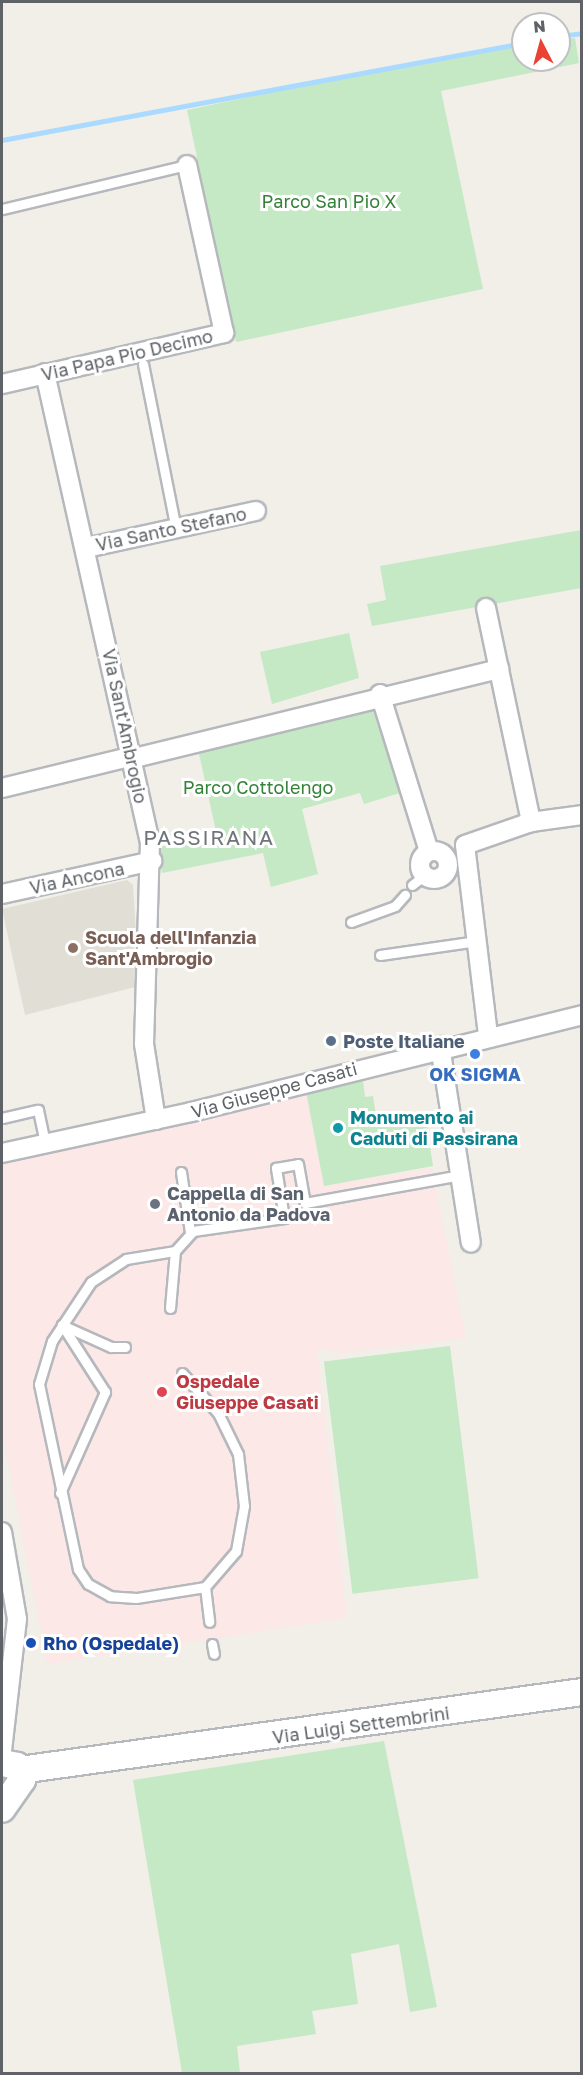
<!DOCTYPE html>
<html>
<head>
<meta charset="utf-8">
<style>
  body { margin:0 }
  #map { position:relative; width:583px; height:2075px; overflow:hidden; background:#f1efe8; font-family:"Golos Text",sans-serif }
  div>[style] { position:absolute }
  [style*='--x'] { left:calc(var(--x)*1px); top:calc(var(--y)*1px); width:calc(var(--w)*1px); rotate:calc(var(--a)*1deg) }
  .education>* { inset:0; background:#e1ded6 }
  .medical>* { inset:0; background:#fce8e6 }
  .green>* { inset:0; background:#c5e8c5; transform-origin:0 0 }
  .stream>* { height:4.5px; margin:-2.25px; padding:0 2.25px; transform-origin:2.25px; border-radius:2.25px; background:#aadaff }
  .roads { filter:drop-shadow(2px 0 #b5b8bc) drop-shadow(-2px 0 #b5b8bc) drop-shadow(0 2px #b5b8bc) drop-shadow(0 -2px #b5b8bc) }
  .lane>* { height:9px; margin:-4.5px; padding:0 4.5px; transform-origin:4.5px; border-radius:4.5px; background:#fff }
  .street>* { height:18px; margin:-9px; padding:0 9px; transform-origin:9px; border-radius:9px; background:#fff }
  .street>.ring { margin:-9px; padding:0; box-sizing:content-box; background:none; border:18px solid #fff; border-radius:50% }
  .secondary>* { height:26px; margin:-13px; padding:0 13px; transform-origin:13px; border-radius:13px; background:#fff }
  .dots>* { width:16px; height:16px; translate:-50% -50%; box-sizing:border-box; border:3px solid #fff; border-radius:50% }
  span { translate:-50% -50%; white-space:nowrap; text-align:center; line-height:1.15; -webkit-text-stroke:6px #fff; paint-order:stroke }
  .park-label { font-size:18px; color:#348238 }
  .street-label { font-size:18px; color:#5f6368 }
  .education-label { font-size:18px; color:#785e54; font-weight:700 }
  .left { translate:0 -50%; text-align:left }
  .service-label { font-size:18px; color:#4e5e75; font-weight:700 }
  .shop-label { font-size:18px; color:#366cbe; font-weight:700 }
  .culture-label { font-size:18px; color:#0d838f; font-weight:700 }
  .worship-label { font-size:18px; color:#5b616d; font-weight:700 }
  .health-label { font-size:18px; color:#be3a42; font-weight:700 }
  .transit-label { font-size:18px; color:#164399; font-weight:700 }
  .quarter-label { font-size:21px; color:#70757a; letter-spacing:1.5px }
  .frame { position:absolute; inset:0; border:3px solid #5f6368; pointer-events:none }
  .north { position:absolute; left:511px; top:12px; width:60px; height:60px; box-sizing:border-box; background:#fff; border:2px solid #bfc1c3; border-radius:50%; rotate:354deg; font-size:16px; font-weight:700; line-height:24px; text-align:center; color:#5f6368 }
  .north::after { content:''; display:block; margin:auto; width:21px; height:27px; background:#ea4335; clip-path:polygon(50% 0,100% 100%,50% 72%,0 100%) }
</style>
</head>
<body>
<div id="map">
  <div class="education">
    <div style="clip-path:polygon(127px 880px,133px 885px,139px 986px,25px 1015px,2px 909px)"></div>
  </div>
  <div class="medical">
    <div style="clip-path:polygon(306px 1091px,324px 1186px,432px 1168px,466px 1338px,342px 1353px,317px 1349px,347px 1618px,47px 1664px,2px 1431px,2px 1165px)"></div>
  </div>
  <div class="green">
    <div style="clip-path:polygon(575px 38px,579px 63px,441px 91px,483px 289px,236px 342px,187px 110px,434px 58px,523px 45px,523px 60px,559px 60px,559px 40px)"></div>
    <div style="clip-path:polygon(581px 530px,581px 588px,372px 626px,367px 604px,386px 600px,380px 566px)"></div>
    <div style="clip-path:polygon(349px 633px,359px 678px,272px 704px,260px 652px)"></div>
    <div style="clip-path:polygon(366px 708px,373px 711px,400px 793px,364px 804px,360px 793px,302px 809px,318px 874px,271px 887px,263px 853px,162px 873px,159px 847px,217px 836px,198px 749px)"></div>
    <div style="clip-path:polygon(363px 1081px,365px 1097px,373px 1096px,376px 1115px,387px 1126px,426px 1120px,433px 1166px,324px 1186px,306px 1091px)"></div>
    <div style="left:450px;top:1346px;width:234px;height:127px;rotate:83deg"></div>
    <div style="clip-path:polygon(384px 1741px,437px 2007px,410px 2012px,399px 1944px,351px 1954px,358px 2004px,312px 2011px,316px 2034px,237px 2046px,240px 2073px,182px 2073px,133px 1780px)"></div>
  </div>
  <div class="stream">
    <div style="--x:559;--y:36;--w:23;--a:-7"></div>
    <div style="--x:2;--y:140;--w:530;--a:-10.55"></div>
  </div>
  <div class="roads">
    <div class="lane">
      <div style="--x:2;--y:209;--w:190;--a:-13.4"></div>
      <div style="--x:143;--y:364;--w:168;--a:78.7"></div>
      <div style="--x:412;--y:885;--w:16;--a:-38"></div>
      <div style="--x:351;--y:922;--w:47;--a:-20"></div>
      <div style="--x:395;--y:906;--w:15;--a:-48"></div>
      <div style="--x:380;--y:955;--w:98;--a:-8.2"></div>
      <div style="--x:2;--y:1118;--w:37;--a:-13"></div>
      <div style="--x:38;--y:1110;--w:34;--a:78"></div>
      <div style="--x:181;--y:1172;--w:61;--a:81.5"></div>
      <div style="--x:170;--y:1308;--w:57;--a:-85"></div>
      <div style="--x:62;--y:1325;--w:54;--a:24.2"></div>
      <div style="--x:111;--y:1347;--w:14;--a:0"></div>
      <div style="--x:182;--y:1373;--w:54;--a:48"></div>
      <div style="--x:218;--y:1413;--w:46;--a:64"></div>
      <div style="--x:238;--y:1454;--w:52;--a:83.4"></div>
      <div style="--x:244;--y:1506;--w:46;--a:100.1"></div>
      <div style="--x:236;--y:1551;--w:48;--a:130.7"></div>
      <div style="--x:205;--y:1587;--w:70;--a:170.9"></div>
      <div style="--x:136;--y:1598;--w:26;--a:-176"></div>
      <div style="--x:110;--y:1596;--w:25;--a:-151"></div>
      <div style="--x:88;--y:1584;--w:18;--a:-124"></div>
      <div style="--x:78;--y:1569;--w:189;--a:-101.9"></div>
      <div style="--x:39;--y:1384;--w:45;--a:-73.2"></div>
      <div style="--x:52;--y:1341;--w:71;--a:-56.5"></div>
      <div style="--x:91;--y:1282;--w:42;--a:-33.3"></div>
      <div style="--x:126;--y:1259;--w:50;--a:-9.3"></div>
      <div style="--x:175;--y:1251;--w:27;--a:-48"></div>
      <div style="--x:193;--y:1231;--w:92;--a:-8.1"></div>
      <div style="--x:284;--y:1218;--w:51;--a:-99.1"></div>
      <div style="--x:276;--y:1168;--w:22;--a:-10"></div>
      <div style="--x:298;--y:1164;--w:40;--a:80"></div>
      <div style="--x:305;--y:1203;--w:158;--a:-10.2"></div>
      <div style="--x:60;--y:1493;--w:111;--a:-66"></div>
      <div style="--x:105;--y:1392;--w:80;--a:-122.7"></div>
      <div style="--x:205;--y:1587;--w:35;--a:83"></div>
      <div style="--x:212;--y:1644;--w:10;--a:79"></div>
    </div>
    <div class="street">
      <div style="--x:45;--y:373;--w:481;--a:77.4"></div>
      <div style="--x:150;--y:842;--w:202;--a:91.7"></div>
      <div style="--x:144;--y:1044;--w:77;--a:81"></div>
      <div style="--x:2;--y:384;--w:228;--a:-12.9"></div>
      <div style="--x:224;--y:333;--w:172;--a:-102.4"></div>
      <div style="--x:86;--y:548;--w:174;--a:-12.3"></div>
      <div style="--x:486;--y:608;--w:219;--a:78.1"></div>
      <div style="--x:380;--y:694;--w:164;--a:72.7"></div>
      <div style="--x:134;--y:758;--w:376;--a:-13.7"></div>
      <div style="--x:2;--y:788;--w:135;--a:-13.7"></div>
      <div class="ring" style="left:420px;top:851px;width:10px;height:10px"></div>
      <div style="--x:2;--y:894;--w:154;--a:-12.4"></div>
      <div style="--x:488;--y:1035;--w:191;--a:-96.9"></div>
      <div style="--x:465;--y:845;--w:70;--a:-19.2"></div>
      <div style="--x:531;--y:822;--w:51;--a:-7.8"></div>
      <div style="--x:440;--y:1046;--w:199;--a:81.1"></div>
      <div style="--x:2;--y:1153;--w:193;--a:-12.2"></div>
      <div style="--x:191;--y:1112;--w:403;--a:-13.9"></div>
      <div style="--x:2;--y:1532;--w:88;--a:80.2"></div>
      <div style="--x:17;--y:1619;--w:132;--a:96.5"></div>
    </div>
    <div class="secondary">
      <div style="--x:2;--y:1763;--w:15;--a:11"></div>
      <div style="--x:17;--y:1766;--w:15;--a:70"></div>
      <div style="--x:22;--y:1780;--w:35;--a:125"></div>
      <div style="--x:20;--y:1770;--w:567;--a:-7.9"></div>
    </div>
  </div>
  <div class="dots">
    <div style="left:73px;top:948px;background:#8d6e63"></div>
    <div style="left:331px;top:1041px;background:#5c6f8a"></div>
    <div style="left:475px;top:1054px;background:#3f7fe0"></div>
    <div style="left:338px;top:1128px;background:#0f9aa8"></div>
    <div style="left:155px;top:1204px;background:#6b7280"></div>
    <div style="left:162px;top:1392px;background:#e0444e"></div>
    <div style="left:31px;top:1643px;background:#1a4fb4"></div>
  </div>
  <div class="park-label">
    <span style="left:329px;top:201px">Parco San Pio X</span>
    <span style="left:258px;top:787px">Parco Cottolengo</span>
  </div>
  <div class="street-label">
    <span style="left:127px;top:355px;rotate:-13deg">Via Papa Pio Decimo</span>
    <span style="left:171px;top:529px;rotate:-12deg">Via Santo Stefano</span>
    <span style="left:125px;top:726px;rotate:78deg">Via Sant'Ambrogio</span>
    <span style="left:77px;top:878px;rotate:-12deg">Via Ancona</span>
    <span style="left:274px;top:1090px;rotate:-15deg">Via Giuseppe Casati</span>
    <span style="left:361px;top:1725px;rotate:-8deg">Via Luigi Settembrini</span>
  </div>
  <div class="education-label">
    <span class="left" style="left:85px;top:948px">Scuola dell'Infanzia<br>Sant'Ambrogio</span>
  </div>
  <div class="service-label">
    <span class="left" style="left:343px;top:1041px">Poste Italiane</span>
  </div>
  <div class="shop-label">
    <span style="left:475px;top:1074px">OK SIGMA</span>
  </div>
  <div class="culture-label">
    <span class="left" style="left:350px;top:1128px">Monumento ai<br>Caduti di Passirana</span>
  </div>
  <div class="worship-label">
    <span class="left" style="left:167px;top:1204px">Cappella di San<br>Antonio da Padova</span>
  </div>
  <div class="health-label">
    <span class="left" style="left:176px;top:1392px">Ospedale<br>Giuseppe Casati</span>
  </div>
  <div class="transit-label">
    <span class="left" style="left:43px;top:1643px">Rho (Ospedale)</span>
  </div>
  <div class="quarter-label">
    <span style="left:209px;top:837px">PASSIRANA</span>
  </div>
  <div class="frame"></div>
  <div class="north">N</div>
</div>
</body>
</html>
